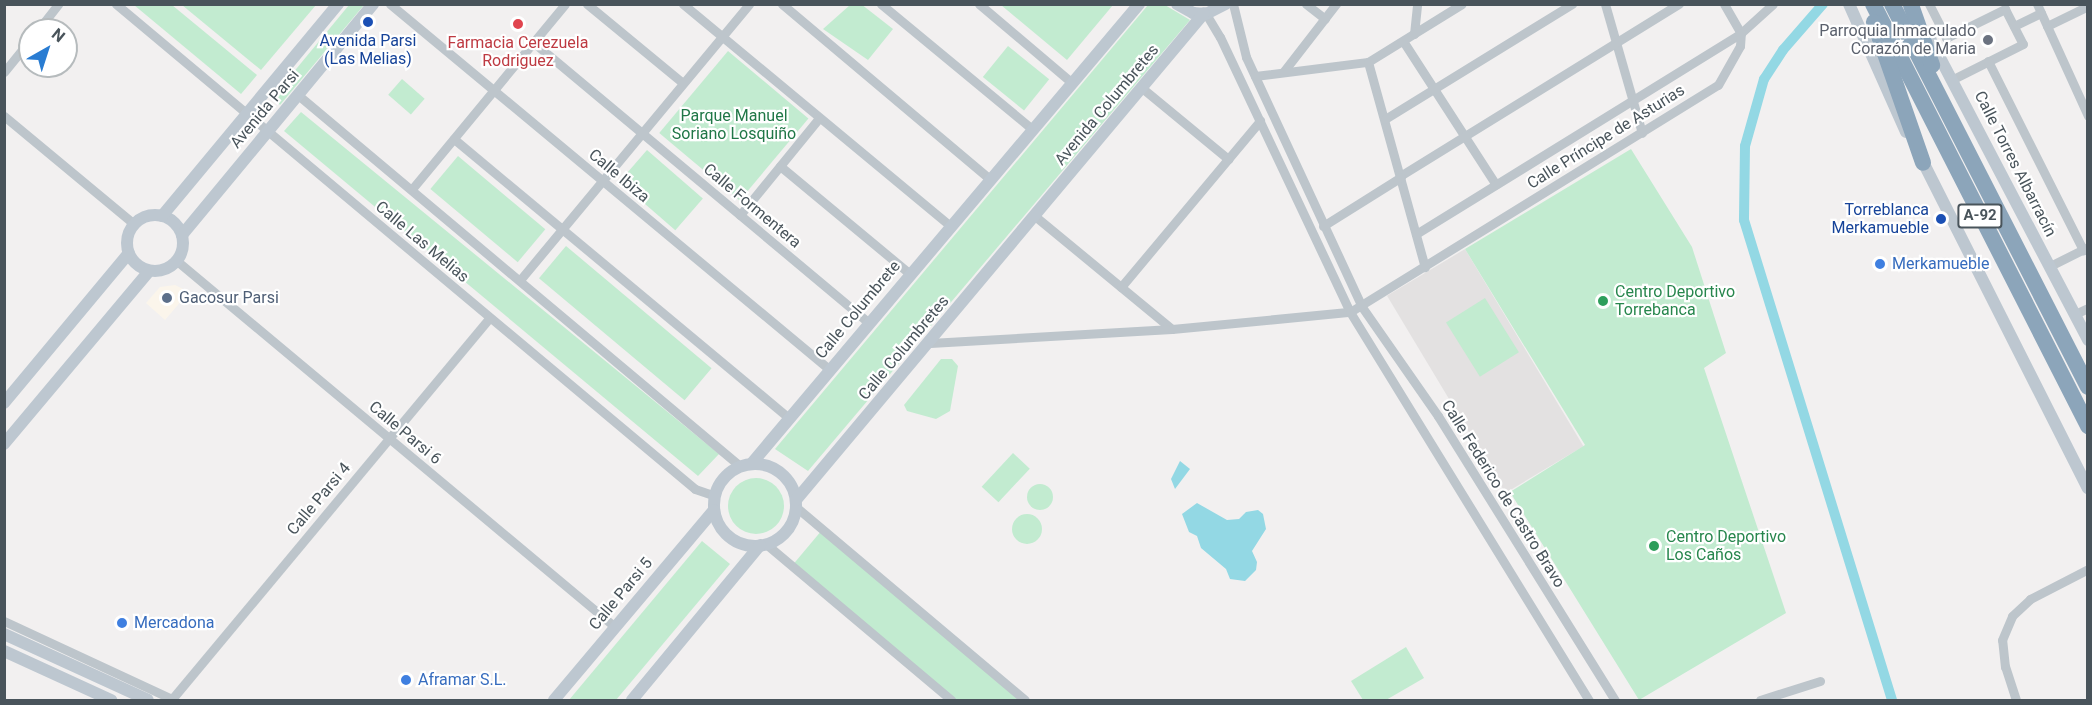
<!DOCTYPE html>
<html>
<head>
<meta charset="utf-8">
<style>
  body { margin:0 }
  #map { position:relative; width:2092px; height:705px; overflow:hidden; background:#f2f0f0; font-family:Roboto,sans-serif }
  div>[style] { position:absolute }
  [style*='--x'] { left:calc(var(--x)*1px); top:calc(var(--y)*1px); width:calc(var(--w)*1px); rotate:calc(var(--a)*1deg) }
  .commercial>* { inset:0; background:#fbf5eb }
  .education>* { inset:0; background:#e3e1e1; transform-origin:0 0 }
  .green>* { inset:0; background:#c2ebd0; transform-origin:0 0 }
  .round { border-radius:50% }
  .water>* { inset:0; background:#93d8e4 }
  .canal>* { height:10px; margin:-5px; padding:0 5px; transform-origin:5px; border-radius:5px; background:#93d8e4 }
  .street>* { height:9px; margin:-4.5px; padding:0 4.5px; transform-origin:4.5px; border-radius:4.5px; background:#bdc5cb }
  .secondary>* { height:12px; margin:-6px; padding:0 6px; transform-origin:6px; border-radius:6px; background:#bdc7d0 }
  .secondary>.ring { margin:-6px; padding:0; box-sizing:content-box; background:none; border:12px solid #bdc7d0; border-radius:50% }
  .highway>* { height:16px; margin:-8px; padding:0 8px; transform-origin:8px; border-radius:8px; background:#8ca5ba }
  .dots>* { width:16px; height:16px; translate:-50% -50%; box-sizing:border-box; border:3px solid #fff; border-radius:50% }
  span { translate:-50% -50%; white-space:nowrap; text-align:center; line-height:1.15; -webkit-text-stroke:4.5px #fff; paint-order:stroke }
  .shield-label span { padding:2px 4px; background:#fff; border:2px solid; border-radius:4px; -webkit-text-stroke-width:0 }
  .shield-label { font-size:15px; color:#49545b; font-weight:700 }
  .worship-label { font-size:16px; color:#5b616d }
  .right { translate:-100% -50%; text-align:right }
  .transit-label { font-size:16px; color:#164399 }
  .health-label { font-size:16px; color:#be3a42 }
  .street-label { font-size:16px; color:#49545b }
  .park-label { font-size:16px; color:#207747 }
  .shop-label { font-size:16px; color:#366cbe }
  .left { translate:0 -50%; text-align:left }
  .leisure-label { font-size:16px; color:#27864d }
  .service-label { font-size:16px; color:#4e5e75 }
  .frame { position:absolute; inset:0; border:6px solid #49545b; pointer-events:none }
  .north { position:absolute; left:18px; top:18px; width:60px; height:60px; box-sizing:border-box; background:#fff; border:2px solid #b6bbbd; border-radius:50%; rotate:39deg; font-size:16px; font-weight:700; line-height:24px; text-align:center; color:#49545b }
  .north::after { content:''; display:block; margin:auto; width:21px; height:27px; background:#297cd2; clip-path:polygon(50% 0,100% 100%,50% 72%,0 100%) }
</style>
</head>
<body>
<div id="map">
  <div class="commercial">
    <div style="clip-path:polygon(175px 285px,189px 292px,165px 320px,146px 303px,160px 287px)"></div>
  </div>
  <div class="education">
    <div style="left:1465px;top:249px;width:230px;height:91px;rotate:59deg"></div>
  </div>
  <div class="green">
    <div style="clip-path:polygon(861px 4px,893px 29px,868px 60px,823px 29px,850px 5px)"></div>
    <div style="clip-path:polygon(134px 5px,172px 5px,257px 75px,241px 94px)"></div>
    <div style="clip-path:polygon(182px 5px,316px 5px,261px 70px)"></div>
    <div style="clip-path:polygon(349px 5px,364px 5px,280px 105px,273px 97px)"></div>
    <div style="clip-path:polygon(1001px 5px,1113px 5px,1067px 60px)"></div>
    <div style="clip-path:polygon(1148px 5px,1165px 5px,1190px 20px,808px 471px,775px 449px)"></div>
    <div style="left:1008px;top:46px;width:53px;height:40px;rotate:39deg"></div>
    <div style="left:728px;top:51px;width:105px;height:107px;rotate:40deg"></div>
    <div style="left:402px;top:79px;width:30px;height:21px;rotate:41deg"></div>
    <div style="clip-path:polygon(301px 112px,719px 454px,698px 476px,284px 131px)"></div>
    <div style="clip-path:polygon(1631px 149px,1692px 247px,1726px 353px,1704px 368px,1786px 613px,1639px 700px,1510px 492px,1585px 445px,1465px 249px)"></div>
    <div style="left:647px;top:150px;width:74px;height:42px;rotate:41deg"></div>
    <div style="left:458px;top:156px;width:114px;height:43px;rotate:40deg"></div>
    <div style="left:566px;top:246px;width:190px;height:42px;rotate:40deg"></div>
    <div style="left:1485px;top:298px;width:64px;height:46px;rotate:58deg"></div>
    <div style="clip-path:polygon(941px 359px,952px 359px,958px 366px,950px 411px,936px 419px,907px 411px,904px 405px)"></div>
    <div style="left:1013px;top:453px;width:23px;height:46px;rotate:43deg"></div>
    <div class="round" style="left:728px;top:478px;width:56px;height:56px"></div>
    <div class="round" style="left:1027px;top:484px;width:26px;height:26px"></div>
    <div class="round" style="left:1012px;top:514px;width:30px;height:30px"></div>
    <div style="clip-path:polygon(822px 530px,1025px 700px,951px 700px,791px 567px)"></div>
    <div style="clip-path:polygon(702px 541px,730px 564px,616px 700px,569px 700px)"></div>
    <div style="clip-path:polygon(1406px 647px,1424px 678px,1386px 700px,1363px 700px,1351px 681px)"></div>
  </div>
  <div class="water">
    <div style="clip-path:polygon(1180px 461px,1190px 469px,1175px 489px,1171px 479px)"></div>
    <div style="clip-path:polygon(1197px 503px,1227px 520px,1239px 519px,1246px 512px,1258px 510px,1263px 514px,1266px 529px,1252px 551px,1257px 562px,1256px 570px,1245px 581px,1230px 579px,1226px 569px,1201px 548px,1197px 536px,1189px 532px,1182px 514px)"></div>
  </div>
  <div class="canal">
    <div style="--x:1823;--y:4;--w:61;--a:131"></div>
    <div style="--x:1783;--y:50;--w:35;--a:123"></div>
    <div style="--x:1764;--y:79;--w:70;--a:105.8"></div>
    <div style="--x:1745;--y:146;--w:74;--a:90.8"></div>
    <div style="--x:1744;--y:220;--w:502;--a:72.86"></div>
  </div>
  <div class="street">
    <div style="--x:116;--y:4;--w:755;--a:39.95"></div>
    <div style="--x:695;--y:489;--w:21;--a:19"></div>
    <div style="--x:390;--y:4;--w:572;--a:39.75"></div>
    <div style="--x:587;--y:4;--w:124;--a:39.5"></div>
    <div style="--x:683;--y:4;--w:347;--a:39.7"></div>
    <div style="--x:782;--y:4;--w:272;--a:40.1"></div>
    <div style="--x:881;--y:4;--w:196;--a:39.6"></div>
    <div style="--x:979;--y:4;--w:121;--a:40.3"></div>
    <div style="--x:1233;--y:4;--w:55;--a:76.2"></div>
    <div style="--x:1246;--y:57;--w:276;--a:65.1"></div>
    <div style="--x:1362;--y:307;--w:133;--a:55.1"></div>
    <div style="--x:1438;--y:416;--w:335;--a:58.1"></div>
    <div style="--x:1306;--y:4;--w:24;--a:38"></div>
    <div style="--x:1605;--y:4;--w:134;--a:74"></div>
    <div style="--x:1724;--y:4;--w:34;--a:60"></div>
    <div style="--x:1929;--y:4;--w:38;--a:63"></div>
    <div style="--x:1946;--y:38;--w:66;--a:-26.2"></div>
    <div style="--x:2005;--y:9;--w:39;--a:63"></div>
    <div style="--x:2023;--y:44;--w:78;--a:153.4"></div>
    <div style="--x:2037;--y:4;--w:123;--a:65.5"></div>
    <div style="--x:1206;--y:14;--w:27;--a:59"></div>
    <div style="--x:1220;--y:37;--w:304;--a:64.7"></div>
    <div style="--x:1350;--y:312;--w:456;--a:58.4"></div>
    <div style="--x:2014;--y:26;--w:30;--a:-26"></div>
    <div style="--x:2047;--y:26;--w:46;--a:-26"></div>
    <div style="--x:38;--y:30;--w:33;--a:-52"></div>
    <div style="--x:1414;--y:34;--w:30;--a:-84"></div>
    <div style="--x:1403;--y:41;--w:171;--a:57.1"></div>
    <div style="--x:533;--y:42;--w:438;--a:39.9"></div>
    <div style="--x:1988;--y:61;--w:212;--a:63.3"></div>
    <div style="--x:1368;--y:62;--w:213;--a:74.5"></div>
    <div style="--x:1284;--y:71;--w:85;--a:-52.2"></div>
    <div style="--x:4;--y:72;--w:41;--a:-50.9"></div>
    <div style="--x:1255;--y:76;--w:114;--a:-7.1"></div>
    <div style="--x:1368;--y:62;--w:110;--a:-31.7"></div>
    <div style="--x:1142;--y:88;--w:112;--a:39.5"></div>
    <div style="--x:298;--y:95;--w:577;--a:40.01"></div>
    <div style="--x:4;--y:116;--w:169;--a:39.7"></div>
    <div style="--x:1385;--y:119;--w:220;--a:-31.6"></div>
    <div style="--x:454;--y:139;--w:436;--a:39.8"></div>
    <div style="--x:780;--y:166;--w:169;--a:39.7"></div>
    <div style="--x:1400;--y:176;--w:328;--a:-31.7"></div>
    <div style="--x:412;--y:189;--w:240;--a:-50.4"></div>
    <div style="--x:740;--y:215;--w:125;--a:-50.8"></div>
    <div style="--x:1036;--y:217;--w:176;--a:39.5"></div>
    <div style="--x:1323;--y:226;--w:92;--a:-32.1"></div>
    <div style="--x:1416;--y:234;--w:382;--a:-31.7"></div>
    <div style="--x:1741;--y:33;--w:43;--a:-42.2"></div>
    <div style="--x:177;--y:261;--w:571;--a:39.88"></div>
    <div style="--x:2050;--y:266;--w:42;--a:-26.6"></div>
    <div style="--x:520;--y:280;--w:359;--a:-50.3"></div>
    <div style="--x:1121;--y:287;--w:217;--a:-50.1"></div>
    <div style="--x:2075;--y:314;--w:14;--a:-25"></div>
    <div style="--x:930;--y:343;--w:242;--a:-3.3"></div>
    <div style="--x:1172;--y:329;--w:179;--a:-5.5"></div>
    <div style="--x:1350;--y:312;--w:432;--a:-31.7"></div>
    <div style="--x:1718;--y:85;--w:45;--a:-60.6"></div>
    <div style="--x:1740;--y:46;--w:13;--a:-86"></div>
    <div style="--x:796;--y:507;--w:299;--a:40.1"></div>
    <div style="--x:766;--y:544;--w:242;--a:40.1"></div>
    <div style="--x:4;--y:621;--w:187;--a:24.9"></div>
    <div style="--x:172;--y:699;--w:496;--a:-50.2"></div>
    <div style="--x:1760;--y:700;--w:63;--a:-17.6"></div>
    <div style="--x:2016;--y:700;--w:35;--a:-108"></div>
    <div style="--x:2005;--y:667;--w:27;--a:-96"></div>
    <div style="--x:2002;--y:640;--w:26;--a:-67"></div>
    <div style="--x:2012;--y:616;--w:25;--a:-43"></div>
    <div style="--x:2030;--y:599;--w:65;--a:-27.3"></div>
  </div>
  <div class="secondary">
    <div style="--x:1177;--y:4;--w:18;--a:29"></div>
    <div style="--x:1193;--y:13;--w:13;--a:4"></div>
    <div style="--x:1206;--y:14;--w:22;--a:-27"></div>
    <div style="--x:1849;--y:4;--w:140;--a:66"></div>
    <div style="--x:1927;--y:33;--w:347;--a:62.3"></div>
    <div style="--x:1921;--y:158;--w:370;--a:63.2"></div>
    <div class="ring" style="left:127px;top:215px;width:44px;height:44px"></div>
    <div style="--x:162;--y:216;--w:276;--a:-50.3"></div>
    <div style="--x:182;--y:235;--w:300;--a:-50.4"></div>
    <div style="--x:4;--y:403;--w:195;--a:-50.2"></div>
    <div style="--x:4;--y:444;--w:226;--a:-50"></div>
    <div style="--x:752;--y:463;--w:600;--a:-49.86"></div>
    <div class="ring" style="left:714px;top:464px;width:70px;height:70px"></div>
    <div style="--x:796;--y:500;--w:635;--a:-50.04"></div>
    <div style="--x:4;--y:634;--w:158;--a:24.6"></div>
    <div style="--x:4;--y:651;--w:118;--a:24.6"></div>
    <div style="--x:554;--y:700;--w:248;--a:-49.9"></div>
    <div style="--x:632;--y:700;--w:201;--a:-50.4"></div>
  </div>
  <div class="highway">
    <div style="--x:1873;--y:4;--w:474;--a:63"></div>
    <div style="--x:1892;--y:4;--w:430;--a:62.9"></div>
    <div style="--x:1911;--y:5;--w:64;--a:70.7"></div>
    <div style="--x:1874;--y:22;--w:149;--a:70.8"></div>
  </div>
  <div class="dots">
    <div style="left:368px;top:22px;background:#1a4fb4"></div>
    <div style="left:518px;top:24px;background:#e0444e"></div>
    <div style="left:1988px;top:40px;background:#6b7280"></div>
    <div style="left:1941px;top:219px;background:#1a4fb4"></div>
    <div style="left:1880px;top:264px;background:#3f7fe0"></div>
    <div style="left:167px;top:298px;background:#5c6f8a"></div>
    <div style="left:1603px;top:301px;background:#2e9e5b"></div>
    <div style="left:1654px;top:546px;background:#2e9e5b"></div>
    <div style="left:122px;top:623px;background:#3f7fe0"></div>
    <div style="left:406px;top:680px;background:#3f7fe0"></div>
  </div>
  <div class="shield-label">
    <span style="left:1980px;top:216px">A-92</span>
  </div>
  <div class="worship-label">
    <span class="right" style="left:1976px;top:40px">Parroquia Inmaculado<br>Corazón de Maria</span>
  </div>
  <div class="transit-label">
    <span style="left:368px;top:50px">Avenida Parsi<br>(Las Melias)</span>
    <span class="right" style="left:1929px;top:219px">Torreblanca<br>Merkamueble</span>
  </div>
  <div class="health-label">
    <span style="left:518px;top:52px">Farmacia Cerezuela<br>Rodriguez</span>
  </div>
  <div class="street-label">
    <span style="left:1107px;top:105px;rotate:-50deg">Avenida Columbretes</span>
    <span style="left:265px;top:109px;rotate:-50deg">Avenida Parsi</span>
    <span style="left:1606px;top:137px;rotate:-32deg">Calle Príncipe de Asturias</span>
    <span style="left:2015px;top:164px;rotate:63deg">Calle Torres Albarracín</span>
    <span style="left:619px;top:176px;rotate:40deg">Calle Ibiza</span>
    <span style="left:752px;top:206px;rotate:40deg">Calle Formentera</span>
    <span style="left:422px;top:242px;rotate:40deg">Calle Las Melias</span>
    <span style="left:858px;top:310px;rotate:-50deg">Calle Columbrete</span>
    <span style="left:904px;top:348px;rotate:-50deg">Calle Columbretes</span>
    <span style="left:405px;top:433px;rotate:40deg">Calle Parsi 6</span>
    <span style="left:1503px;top:494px;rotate:58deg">Calle Federico de Castro Bravo</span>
    <span style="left:319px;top:499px;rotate:-50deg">Calle Parsi 4</span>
    <span style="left:621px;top:594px;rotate:-50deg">Calle Parsi 5</span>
  </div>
  <div class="park-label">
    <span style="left:734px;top:125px">Parque Manuel<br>Soriano Losquiño</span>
  </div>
  <div class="shop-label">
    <span class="left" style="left:1892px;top:264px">Merkamueble</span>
    <span class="left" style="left:134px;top:623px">Mercadona</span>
    <span class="left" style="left:418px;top:680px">Aframar S.L.</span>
  </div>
  <div class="leisure-label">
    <span class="left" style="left:1615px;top:301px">Centro Deportivo<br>Torrebanca</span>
    <span class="left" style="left:1666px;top:546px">Centro Deportivo<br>Los Caños</span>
  </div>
  <div class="service-label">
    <span class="left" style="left:179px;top:298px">Gacosur Parsi</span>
  </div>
  <div class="frame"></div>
  <div class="north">N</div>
</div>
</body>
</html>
